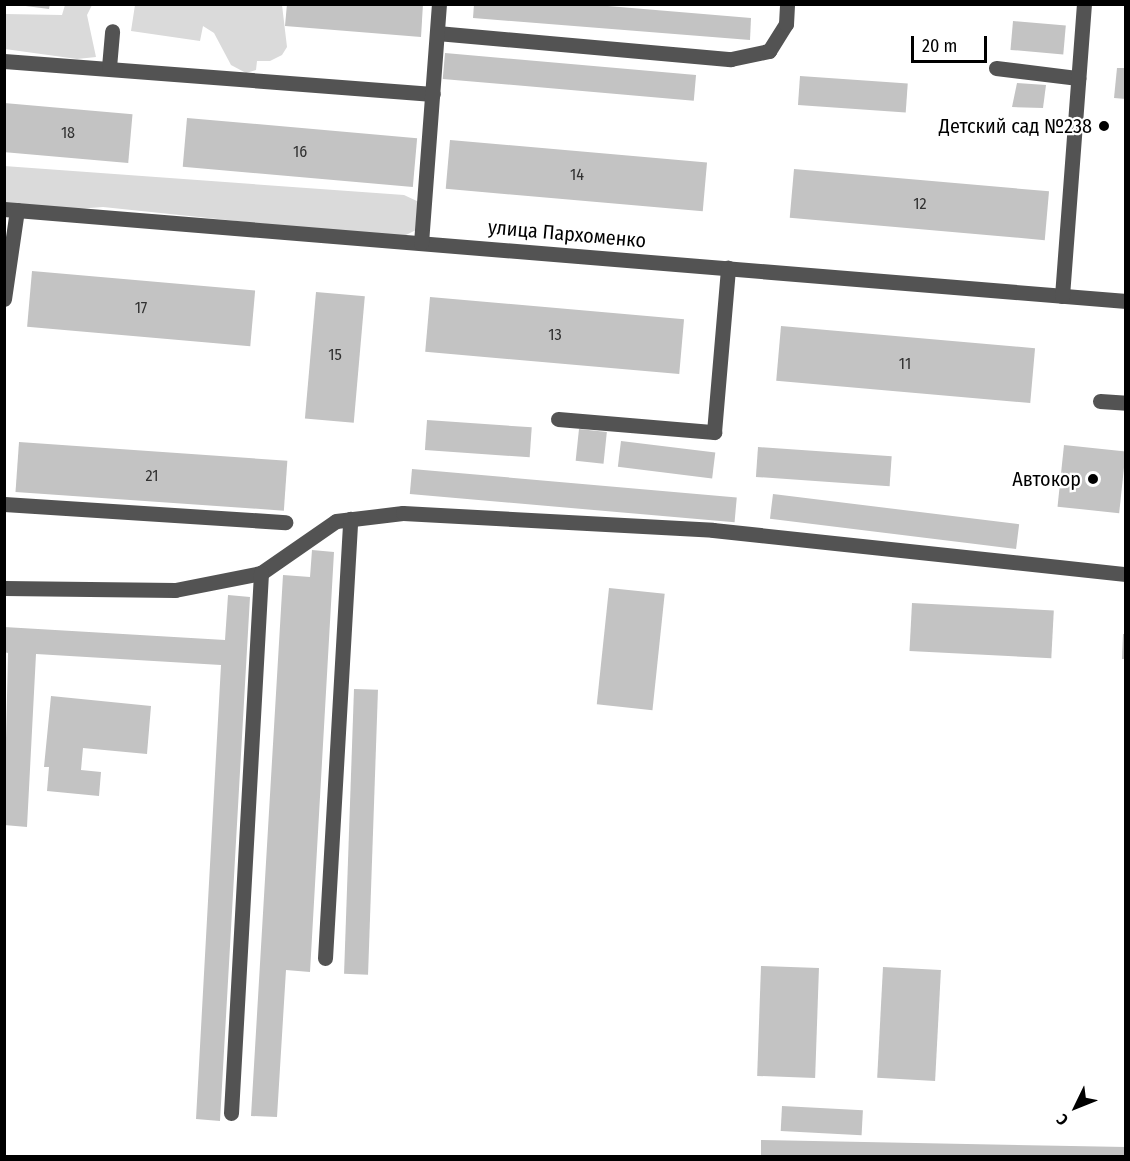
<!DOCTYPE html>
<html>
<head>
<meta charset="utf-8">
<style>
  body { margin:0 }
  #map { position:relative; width:1130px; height:1161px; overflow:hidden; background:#fff; font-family:"Fira Sans Condensed",sans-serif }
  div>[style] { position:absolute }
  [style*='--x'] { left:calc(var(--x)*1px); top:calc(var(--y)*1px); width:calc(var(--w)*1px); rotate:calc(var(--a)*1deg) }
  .green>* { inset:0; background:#dadada }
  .building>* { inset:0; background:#c3c3c3; transform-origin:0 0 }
  .minor>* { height:15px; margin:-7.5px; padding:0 7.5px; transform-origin:7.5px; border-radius:7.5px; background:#535353 }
  .dots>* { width:16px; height:16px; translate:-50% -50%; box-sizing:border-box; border:3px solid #fff; border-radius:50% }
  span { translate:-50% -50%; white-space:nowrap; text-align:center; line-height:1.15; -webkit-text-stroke:4.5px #fff; paint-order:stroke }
  .number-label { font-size:16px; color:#313131 }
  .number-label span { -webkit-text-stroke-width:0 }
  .poi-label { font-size:20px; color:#000 }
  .right { translate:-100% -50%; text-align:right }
  .street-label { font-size:20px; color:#000 }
  .frame { position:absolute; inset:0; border:6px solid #000; pointer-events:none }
  .north { position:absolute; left:1046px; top:1077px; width:60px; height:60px; -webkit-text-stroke:4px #fff; paint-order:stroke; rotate:227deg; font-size:16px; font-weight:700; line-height:24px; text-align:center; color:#000 }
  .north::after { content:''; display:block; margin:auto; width:21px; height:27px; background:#000; clip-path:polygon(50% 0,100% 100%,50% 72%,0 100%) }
  .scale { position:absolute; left:911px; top:36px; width:76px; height:27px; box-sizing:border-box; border:3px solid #000; border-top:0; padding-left:8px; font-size:18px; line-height:21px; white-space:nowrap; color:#000; -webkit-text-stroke:4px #fff; paint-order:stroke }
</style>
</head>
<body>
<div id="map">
  <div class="green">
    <div style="clip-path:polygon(65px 5px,92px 5px,87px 15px,96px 57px,77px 59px,5px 49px,5px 14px,62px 15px)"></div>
    <div style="clip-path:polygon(135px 5px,282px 5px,287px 47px,282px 55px,270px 61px,257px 61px,256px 70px,246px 73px,231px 65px,214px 33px,203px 26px,200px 41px,131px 31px)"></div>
    <div style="clip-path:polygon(4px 166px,404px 195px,419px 202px,416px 230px,400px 238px,103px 207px,76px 209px,5px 203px)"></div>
  </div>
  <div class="building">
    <div style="clip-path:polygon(10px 4px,50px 4px,49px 9px)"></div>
    <div style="clip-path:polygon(287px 4px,423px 4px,421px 37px,285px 26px)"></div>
    <div style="clip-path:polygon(474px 4px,584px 4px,751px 18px,750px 40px,473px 18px)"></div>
    <div style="left:1013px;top:21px;width:53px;height:29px;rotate:5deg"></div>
    <div style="left:445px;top:53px;width:252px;height:26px;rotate:5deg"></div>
    <div style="clip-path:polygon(1117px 68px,1126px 68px,1126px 99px,1114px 98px)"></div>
    <div style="left:800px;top:76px;width:108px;height:29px;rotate:4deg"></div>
    <div style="clip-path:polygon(1017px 83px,1046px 85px,1043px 108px,1012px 107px)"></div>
    <div style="left:4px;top:103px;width:129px;height:49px;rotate:5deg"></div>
    <div style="left:187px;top:118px;width:231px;height:49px;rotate:5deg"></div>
    <div style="left:450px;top:140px;width:258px;height:49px;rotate:5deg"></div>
    <div style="left:794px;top:169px;width:256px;height:49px;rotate:5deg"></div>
    <div style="left:32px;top:271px;width:224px;height:56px;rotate:5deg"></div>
    <div style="left:316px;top:292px;width:49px;height:127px;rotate:5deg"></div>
    <div style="left:430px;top:297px;width:255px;height:55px;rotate:5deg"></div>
    <div style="left:781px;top:326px;width:255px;height:55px;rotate:5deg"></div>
    <div style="left:427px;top:420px;width:105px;height:30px;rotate:4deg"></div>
    <div style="left:579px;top:429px;width:28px;height:32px;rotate:6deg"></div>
    <div style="left:621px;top:441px;width:95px;height:26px;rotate:7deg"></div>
    <div style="left:19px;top:442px;width:269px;height:50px;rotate:4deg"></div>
    <div style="left:1064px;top:445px;width:62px;height:62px;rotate:6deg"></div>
    <div style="left:758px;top:447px;width:134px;height:30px;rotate:4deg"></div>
    <div style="left:412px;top:469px;width:326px;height:25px;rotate:5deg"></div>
    <div style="left:773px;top:494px;width:248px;height:25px;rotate:7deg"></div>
    <div style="clip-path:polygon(312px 550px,334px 552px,310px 972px,286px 970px,277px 1117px,251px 1116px,283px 575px,310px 577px)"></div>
    <div style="left:609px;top:588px;width:56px;height:117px;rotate:6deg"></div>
    <div style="clip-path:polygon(228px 595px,250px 597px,220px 1121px,196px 1119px,221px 665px,36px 654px,27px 827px,4px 825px,8px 653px,4px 652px,4px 627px,225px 640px)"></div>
    <div style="left:912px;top:603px;width:142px;height:48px;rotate:3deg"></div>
    <div style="clip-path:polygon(1123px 634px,1126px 634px,1126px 659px,1122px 659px)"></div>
    <div style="left:354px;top:689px;width:24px;height:285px;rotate:2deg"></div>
    <div style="clip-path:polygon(51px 696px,151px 706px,147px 754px,83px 748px,81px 770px,101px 772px,99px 796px,47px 791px,49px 767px,44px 767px)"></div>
    <div style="left:761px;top:966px;width:58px;height:110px;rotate:2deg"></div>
    <div style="left:883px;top:967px;width:58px;height:111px;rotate:3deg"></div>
    <div style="left:782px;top:1106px;width:81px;height:25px;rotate:3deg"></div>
    <div style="clip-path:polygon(761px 1140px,1126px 1147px,1126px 1156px,761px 1156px)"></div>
  </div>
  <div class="minor">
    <div style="--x:437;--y:33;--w:295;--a:5.1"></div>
    <div style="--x:731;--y:59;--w:39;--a:-12"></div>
    <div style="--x:769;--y:51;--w:32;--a:-58"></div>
    <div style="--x:786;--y:24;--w:20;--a:-87"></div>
    <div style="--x:4;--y:61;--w:430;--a:4.4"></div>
    <div style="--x:109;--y:67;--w:36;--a:-85"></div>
    <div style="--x:996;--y:68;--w:83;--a:7"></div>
    <div style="--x:4;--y:209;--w:1126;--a:4.69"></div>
    <div style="--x:421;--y:243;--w:240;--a:-85.7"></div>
    <div style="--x:1062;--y:296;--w:293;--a:-85.7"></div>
    <div style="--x:4;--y:299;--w:90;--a:-81.7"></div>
    <div style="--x:1100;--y:401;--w:26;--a:4"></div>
    <div style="--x:558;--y:419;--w:157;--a:4.8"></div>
    <div style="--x:714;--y:432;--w:165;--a:-85.1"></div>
    <div style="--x:4;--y:504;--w:282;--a:3.7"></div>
    <div style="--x:4;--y:588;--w:171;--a:0.7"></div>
    <div style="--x:175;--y:590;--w:88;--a:-11.2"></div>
    <div style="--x:261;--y:573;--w:91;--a:-34.7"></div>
    <div style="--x:336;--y:521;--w:67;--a:-6.8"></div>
    <div style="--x:403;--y:513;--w:310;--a:3.1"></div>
    <div style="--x:713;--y:530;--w:415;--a:6.1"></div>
    <div style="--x:325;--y:958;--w:440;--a:-86.7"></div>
    <div style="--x:231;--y:1113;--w:541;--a:-86.82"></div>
  </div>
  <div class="dots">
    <div style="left:1104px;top:126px;background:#000"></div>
    <div style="left:1093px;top:479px;background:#000"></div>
  </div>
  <div class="number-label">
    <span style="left:68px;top:133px">18</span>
    <span style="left:300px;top:152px">16</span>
    <span style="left:577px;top:175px">14</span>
    <span style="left:920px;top:204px">12</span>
    <span style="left:141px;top:308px">17</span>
    <span style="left:555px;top:335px">13</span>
    <span style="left:335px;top:355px">15</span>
    <span style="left:905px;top:364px">11</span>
    <span style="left:152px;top:476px">21</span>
  </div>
  <div class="poi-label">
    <span class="right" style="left:1092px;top:126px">Детский сад №238</span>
    <span class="right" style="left:1081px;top:479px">Автокор</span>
  </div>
  <div class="street-label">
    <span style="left:567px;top:234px;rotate:5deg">улица Пархоменко</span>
  </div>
  <div class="frame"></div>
  <div class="north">С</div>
  <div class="scale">20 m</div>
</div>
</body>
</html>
